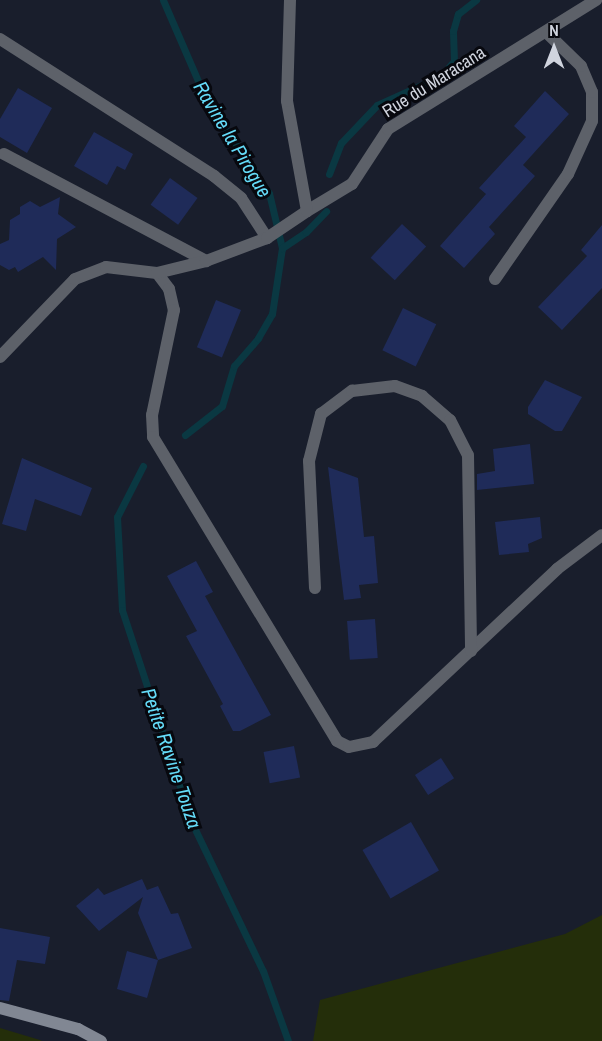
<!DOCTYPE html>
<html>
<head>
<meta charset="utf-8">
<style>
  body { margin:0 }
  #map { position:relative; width:602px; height:1041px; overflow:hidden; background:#191e2c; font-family:"Archivo Narrow",sans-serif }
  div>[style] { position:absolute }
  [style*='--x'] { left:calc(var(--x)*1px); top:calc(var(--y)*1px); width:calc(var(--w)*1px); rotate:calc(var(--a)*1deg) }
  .green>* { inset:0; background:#242e0a }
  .stream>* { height:7px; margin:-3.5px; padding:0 3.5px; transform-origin:3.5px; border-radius:3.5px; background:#0a3842 }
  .building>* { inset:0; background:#1f2b59; transform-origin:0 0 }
  .street>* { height:12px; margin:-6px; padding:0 6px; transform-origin:6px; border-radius:6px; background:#5d6169 }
  .secondary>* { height:12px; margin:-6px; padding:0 6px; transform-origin:6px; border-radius:6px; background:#818793 }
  span { translate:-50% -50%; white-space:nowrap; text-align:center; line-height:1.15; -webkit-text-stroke:6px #07080e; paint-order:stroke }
  .street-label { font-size:18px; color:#d0d4de }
  .water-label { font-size:20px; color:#64dbf8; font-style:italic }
  .north { position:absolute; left:524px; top:18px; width:60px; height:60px; -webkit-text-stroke:4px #07080e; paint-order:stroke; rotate:0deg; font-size:16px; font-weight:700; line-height:24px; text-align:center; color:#d0d4de }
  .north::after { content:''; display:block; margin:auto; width:21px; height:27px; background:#d0d4de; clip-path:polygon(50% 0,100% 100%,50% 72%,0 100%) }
</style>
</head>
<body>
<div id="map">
  <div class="green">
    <div style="clip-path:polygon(602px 915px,602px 1041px,313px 1041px,320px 1000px,565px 934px)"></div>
    <div style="clip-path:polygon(0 1028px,40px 1040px,42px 1041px,0 1041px)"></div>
  </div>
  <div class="stream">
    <div style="--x:163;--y:0;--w:113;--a:66.6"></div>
    <div style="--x:208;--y:104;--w:108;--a:55.6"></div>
    <div style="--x:269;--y:193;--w:57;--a:76.7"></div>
    <div style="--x:329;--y:174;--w:33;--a:-69"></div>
    <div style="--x:341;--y:143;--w:52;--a:-46.5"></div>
    <div style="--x:377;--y:105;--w:70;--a:-24.4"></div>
    <div style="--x:441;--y:76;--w:20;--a:-49"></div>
    <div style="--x:454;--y:61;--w:30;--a:-92"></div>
    <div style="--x:453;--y:31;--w:18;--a:-74"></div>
    <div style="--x:458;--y:14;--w:23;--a:-38"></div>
    <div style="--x:185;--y:435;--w:47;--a:-38.1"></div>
    <div style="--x:222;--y:406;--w:42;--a:-73.3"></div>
    <div style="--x:234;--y:366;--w:37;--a:-49"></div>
    <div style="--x:258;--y:338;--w:28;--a:-60"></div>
    <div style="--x:272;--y:314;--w:67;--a:-81.4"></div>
    <div style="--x:282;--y:248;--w:29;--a:-34"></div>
    <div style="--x:306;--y:232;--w:29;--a:-46"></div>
    <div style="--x:143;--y:466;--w:57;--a:117"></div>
    <div style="--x:117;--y:517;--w:93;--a:86.9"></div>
    <div style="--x:122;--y:610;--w:224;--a:71.8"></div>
    <div style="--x:192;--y:823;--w:164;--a:64.4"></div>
    <div style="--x:263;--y:971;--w:74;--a:70.3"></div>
  </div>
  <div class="building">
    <div style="clip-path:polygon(18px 88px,52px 108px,27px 153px,0 137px,0 119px)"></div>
    <div style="clip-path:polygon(545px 91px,569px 114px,523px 165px,535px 176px,489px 227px,495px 234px,464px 268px,440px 246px,486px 194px,479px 188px,526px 137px,514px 126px)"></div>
    <div style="clip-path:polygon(94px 132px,133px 154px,125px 170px,117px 166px,107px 185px,74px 166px)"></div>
    <div style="left:170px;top:178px;width:34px;height:33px;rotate:36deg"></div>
    <div style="clip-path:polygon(60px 197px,58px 214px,76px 227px,57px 239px,56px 270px,43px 257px,18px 272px,15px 267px,9px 270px,0 265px,0 244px,9px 240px,10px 220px,20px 214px,20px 207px,30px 201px,40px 207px)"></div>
    <div style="left:402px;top:224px;width:33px;height:46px;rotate:43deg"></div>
    <div style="clip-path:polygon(602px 225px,602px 288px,562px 330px,538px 307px,587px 256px,581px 250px)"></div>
    <div style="left:216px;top:300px;width:27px;height:51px;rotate:22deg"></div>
    <div style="left:403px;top:308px;width:37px;height:47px;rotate:26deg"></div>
    <div style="clip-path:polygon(545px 380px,582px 397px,562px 431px,555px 431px,528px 414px,528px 407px)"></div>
    <div style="clip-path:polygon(530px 444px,534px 484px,477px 490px,477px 474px,495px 471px,493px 449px)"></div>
    <div style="clip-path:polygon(22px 458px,92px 488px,81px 516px,35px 499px,26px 531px,2px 524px)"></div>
    <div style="clip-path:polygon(328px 467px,358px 478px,364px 537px,374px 536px,378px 583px,359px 585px,361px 598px,344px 600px)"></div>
    <div style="clip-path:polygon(540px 517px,542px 538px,528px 544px,529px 552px,499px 555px,495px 522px)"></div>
    <div style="clip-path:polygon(196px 561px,213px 592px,205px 596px,271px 715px,240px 731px,233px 731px,220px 706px,223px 704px,186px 636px,197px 631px,167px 576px)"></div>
    <div style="left:375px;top:619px;width:39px;height:28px;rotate:86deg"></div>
    <div style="left:294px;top:746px;width:32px;height:31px;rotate:79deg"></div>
    <div style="left:441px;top:758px;width:24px;height:31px;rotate:57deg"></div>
    <div style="left:411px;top:822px;width:56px;height:56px;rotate:60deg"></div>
    <div style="clip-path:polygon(142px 879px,147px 890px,158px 886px,171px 914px,178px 913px,192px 948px,158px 960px,147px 998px,117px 989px,127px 951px,158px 960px,138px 913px,143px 897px,99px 931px,76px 906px,98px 888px,104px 895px)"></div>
    <div style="clip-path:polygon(0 928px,50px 937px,45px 964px,17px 960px,9px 1001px,0 1000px)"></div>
  </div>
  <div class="street">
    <div style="--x:0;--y:39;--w:254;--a:32.6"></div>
    <div style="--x:214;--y:176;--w:35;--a:39"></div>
    <div style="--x:241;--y:198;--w:48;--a:57"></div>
    <div style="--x:4;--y:154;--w:229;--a:27.9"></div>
    <div style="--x:307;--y:211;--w:52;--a:-31"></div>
    <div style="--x:352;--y:184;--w:66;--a:-56.8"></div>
    <div style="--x:388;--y:129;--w:245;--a:-31.8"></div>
    <div style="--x:157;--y:273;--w:20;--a:53"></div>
    <div style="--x:169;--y:289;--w:22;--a:77"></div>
    <div style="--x:174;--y:310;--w:107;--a:101.8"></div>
    <div style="--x:152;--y:415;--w:22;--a:87"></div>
    <div style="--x:153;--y:437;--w:355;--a:58.8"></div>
    <div style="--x:337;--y:741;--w:13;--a:27"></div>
    <div style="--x:349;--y:747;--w:25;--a:-12"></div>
    <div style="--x:373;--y:742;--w:253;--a:-43.2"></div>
    <div style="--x:557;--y:569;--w:56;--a:-37.1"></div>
    <div style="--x:495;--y:279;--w:128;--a:-55.2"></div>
    <div style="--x:568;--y:174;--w:58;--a:-65.6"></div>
    <div style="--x:592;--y:121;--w:29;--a:-90"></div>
    <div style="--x:592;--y:92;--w:28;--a:-113"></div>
    <div style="--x:581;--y:66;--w:47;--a:-135.9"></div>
    <div style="--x:0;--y:357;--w:108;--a:-46.1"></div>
    <div style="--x:75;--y:279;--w:33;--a:-21"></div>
    <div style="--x:106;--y:267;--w:51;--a:6.7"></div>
    <div style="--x:157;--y:273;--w:50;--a:-13.8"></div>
    <div style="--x:206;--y:261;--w:65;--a:-20.7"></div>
    <div style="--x:267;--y:238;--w:48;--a:-34"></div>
    <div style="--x:307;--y:211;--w:112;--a:-100.3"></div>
    <div style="--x:287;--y:101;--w:101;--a:-88.3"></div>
    <div style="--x:315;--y:588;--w:127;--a:-92.7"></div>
    <div style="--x:309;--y:461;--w:49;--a:-75.7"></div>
    <div style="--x:321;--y:414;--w:39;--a:-37"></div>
    <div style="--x:352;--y:391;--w:43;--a:-6.6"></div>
    <div style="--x:395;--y:386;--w:29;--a:20"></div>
    <div style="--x:422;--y:396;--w:37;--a:41"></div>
    <div style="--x:450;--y:420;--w:39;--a:63"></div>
    <div style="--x:468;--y:455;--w:196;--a:89.1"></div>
  </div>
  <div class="secondary">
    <div style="--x:0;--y:1008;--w:81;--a:15.1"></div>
    <div style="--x:78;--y:1029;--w:26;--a:28"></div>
  </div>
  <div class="street-label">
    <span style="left:434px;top:82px;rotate:-32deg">Rue du Maracana</span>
  </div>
  <div class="water-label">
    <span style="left:233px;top:139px;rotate:59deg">Ravine la Pirogue</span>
    <span style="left:172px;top:758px;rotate:71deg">Petite Ravine Touza</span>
  </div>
  <div class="north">N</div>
</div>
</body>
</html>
